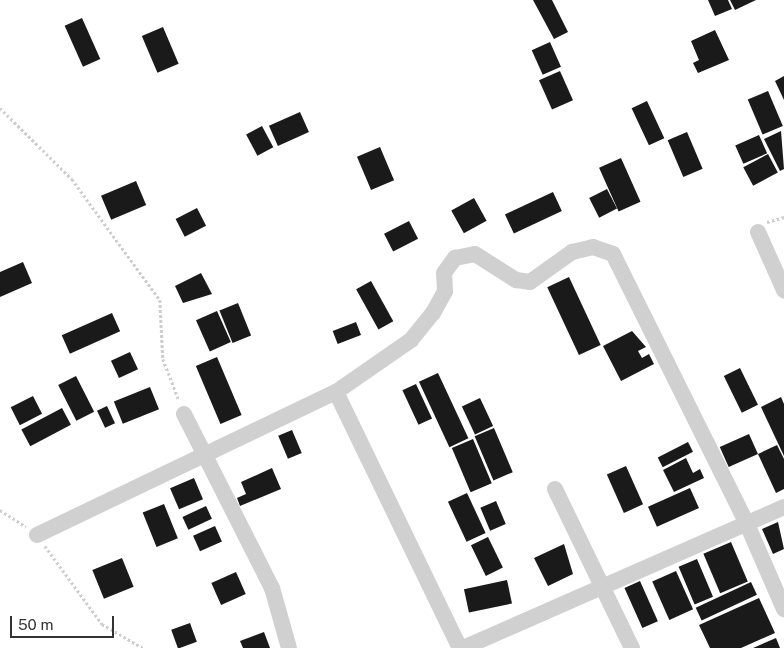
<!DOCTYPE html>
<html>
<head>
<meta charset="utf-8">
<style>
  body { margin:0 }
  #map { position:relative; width:784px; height:648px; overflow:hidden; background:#fff; font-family:"Public Sans",sans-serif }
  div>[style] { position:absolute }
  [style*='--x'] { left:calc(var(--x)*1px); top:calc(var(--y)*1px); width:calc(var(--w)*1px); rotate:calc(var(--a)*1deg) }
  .building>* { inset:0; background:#1a1a1a; transform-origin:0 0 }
  .path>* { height:2.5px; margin-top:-1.25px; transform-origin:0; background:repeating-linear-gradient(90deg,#cdcdcd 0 2.5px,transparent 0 5px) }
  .minor>* { height:16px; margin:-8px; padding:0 8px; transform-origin:8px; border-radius:8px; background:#d0d0d0 }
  span { translate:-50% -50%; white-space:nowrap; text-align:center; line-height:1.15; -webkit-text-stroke:5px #fff; paint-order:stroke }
  .scale { position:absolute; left:10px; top:616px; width:104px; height:22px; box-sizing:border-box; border:2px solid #333; border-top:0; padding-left:6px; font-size:15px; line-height:18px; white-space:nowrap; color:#333; -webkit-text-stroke:4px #fff; paint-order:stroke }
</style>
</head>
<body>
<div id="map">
  <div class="building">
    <div style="clip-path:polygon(533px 0,552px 0,568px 32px,554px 39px)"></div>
    <div style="clip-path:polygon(708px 0,728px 0,732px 9px,715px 16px)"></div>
    <div style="clip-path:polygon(730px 0,756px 0,735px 10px)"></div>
    <div style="left:82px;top:18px;width:45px;height:19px;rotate:66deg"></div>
    <div style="left:163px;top:27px;width:40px;height:23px;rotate:67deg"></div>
    <div style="clip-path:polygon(715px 30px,729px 60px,698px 73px,693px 63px,699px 60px,691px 41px)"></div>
    <div style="left:550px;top:42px;width:27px;height:20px;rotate:66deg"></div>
    <div style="left:560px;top:71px;width:32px;height:23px;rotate:66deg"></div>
    <div style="clip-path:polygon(784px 76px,784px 100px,775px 81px)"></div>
    <div style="left:768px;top:91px;width:38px;height:22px;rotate:67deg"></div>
    <div style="left:647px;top:101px;width:41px;height:17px;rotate:65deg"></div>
    <div style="left:300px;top:112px;width:22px;height:34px;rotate:66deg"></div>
    <div style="left:262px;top:126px;width:24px;height:18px;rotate:62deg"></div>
    <div style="clip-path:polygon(781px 131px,784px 169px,780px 171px,764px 139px)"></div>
    <div style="left:687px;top:132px;width:40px;height:21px;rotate:67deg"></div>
    <div style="left:759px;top:135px;width:20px;height:26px;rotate:66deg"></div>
    <div style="left:380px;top:147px;width:36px;height:25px;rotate:67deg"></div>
    <div style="left:768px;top:154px;width:21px;height:28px;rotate:62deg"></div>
    <div style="left:621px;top:158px;width:48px;height:24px;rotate:66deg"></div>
    <div style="left:136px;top:181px;width:26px;height:38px;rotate:67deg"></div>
    <div style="left:607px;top:189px;width:22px;height:20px;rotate:63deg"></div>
    <div style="left:553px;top:192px;width:21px;height:53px;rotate:65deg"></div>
    <div style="left:474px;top:198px;width:26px;height:26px;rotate:61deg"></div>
    <div style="left:197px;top:208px;width:20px;height:24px;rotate:63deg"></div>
    <div style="left:409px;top:221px;width:20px;height:28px;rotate:63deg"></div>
    <div style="clip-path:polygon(23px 262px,32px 283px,0 297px,0 272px)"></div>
    <div style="clip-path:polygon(201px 273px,212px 294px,183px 303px,175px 286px)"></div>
    <div style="left:569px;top:277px;width:75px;height:24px;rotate:65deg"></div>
    <div style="left:371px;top:281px;width:46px;height:17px;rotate:61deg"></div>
    <div style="left:238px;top:303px;width:35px;height:20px;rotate:68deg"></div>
    <div style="left:217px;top:311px;width:34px;height:23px;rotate:66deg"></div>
    <div style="left:112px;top:313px;width:20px;height:55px;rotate:66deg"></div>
    <div style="left:356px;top:322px;width:14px;height:25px;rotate:69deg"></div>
    <div style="clip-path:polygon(632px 331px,646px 347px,638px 351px,642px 358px,649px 354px,654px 364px,621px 381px,603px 346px)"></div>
    <div style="left:130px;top:352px;width:19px;height:21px;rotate:65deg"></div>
    <div style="left:217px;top:357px;width:63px;height:23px;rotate:67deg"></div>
    <div style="left:740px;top:368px;width:41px;height:18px;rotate:64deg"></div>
    <div style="left:438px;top:373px;width:72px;height:21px;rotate:65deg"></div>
    <div style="left:76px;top:376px;width:40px;height:20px;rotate:63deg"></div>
    <div style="left:416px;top:384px;width:38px;height:15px;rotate:65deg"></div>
    <div style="left:150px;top:387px;width:24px;height:39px;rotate:68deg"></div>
    <div style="left:33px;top:396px;width:20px;height:25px;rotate:63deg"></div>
    <div style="clip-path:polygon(781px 397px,784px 404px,784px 456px,761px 407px)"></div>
    <div style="left:480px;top:398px;width:31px;height:20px;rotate:65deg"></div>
    <div style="left:107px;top:406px;width:19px;height:11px;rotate:65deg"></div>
    <div style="left:62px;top:408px;width:19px;height:46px;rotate:62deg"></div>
    <div style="left:494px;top:428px;width:48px;height:21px;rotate:67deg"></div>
    <div style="left:292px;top:430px;width:25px;height:15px;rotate:67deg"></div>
    <div style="left:749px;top:434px;width:22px;height:32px;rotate:66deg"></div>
    <div style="left:473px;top:439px;width:48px;height:23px;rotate:67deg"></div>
    <div style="left:688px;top:442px;width:11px;height:34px;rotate:63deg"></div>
    <div style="clip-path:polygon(777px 445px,784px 459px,784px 489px,776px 493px,758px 454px)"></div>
    <div style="clip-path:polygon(686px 458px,693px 473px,700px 469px,704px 478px,674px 492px,663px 470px)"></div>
    <div style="left:626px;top:466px;width:42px;height:21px;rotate:66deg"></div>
    <div style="clip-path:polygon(272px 468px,281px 489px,240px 506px,237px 498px,246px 494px,241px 482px)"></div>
    <div style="left:194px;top:478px;width:23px;height:26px;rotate:67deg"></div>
    <div style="left:690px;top:488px;width:22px;height:46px;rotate:66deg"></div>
    <div style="left:467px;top:493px;width:44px;height:21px;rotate:65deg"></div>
    <div style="left:496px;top:501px;width:25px;height:17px;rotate:67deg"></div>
    <div style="left:164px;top:504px;width:37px;height:23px;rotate:68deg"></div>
    <div style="left:206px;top:506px;width:14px;height:26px;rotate:65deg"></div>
    <div style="clip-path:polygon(778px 522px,784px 549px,773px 554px,762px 529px)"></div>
    <div style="left:215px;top:526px;width:17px;height:24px;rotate:66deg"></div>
    <div style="left:488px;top:537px;width:34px;height:19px;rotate:64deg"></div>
    <div style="left:731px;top:542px;width:43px;height:30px;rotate:67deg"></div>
    <div style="clip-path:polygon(564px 544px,573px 574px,548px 586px,534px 558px)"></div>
    <div style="left:122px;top:558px;width:31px;height:32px;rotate:68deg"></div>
    <div style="left:697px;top:559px;width:41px;height:20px;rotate:67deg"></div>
    <div style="left:676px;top:571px;width:42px;height:26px;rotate:66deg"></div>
    <div style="left:236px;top:572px;width:24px;height:27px;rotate:66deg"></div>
    <div style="left:507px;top:580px;width:24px;height:44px;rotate:78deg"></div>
    <div style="left:640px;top:581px;width:44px;height:17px;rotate:66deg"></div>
    <div style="left:751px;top:582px;width:14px;height:61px;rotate:65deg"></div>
    <div style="clip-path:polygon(759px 598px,775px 633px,741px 648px,710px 648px,699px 625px)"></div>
    <div style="left:190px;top:623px;width:20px;height:20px;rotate:70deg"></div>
    <div style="clip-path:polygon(264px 632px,270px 648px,243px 648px,240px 641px)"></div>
    <div style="clip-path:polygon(776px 638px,780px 648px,753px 648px)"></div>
  </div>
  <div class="path">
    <div style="--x:0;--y:108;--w:101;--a:44.6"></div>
    <div style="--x:72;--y:179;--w:150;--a:54"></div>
    <div style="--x:160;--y:300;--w:59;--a:87.1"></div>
    <div style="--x:163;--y:359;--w:44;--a:68.7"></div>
    <div style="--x:767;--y:222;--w:18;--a:-16"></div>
    <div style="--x:0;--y:510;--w:31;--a:33"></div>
    <div style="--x:45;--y:546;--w:97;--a:53.8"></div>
    <div style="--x:102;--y:624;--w:48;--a:30.3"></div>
  </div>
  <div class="minor">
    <div style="--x:758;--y:232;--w:64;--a:65.9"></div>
    <div style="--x:336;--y:392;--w:284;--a:64.2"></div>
    <div style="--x:184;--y:414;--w:195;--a:63.2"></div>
    <div style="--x:272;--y:588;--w:62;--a:74.2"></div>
    <div style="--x:555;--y:489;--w:177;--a:64.2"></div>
    <div style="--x:37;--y:535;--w:331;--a:-25.6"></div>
    <div style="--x:336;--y:392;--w:91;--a:-34.7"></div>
    <div style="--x:411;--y:340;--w:35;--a:-51"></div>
    <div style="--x:433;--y:313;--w:25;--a:-61"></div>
    <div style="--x:445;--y:291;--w:18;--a:-93"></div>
    <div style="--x:444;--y:273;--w:19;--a:-54"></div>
    <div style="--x:455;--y:258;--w:20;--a:-11"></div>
    <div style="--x:475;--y:254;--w:49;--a:32.4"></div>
    <div style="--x:516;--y:280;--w:14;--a:8"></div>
    <div style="--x:530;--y:282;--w:52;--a:-35.5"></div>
    <div style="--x:572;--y:252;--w:22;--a:-13"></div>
    <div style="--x:593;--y:247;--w:21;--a:19"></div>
    <div style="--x:613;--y:254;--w:301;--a:63.6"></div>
    <div style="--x:747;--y:524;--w:93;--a:66.5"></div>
    <div style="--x:463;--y:648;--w:351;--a:-23.7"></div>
  </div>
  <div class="scale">50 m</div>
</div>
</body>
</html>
